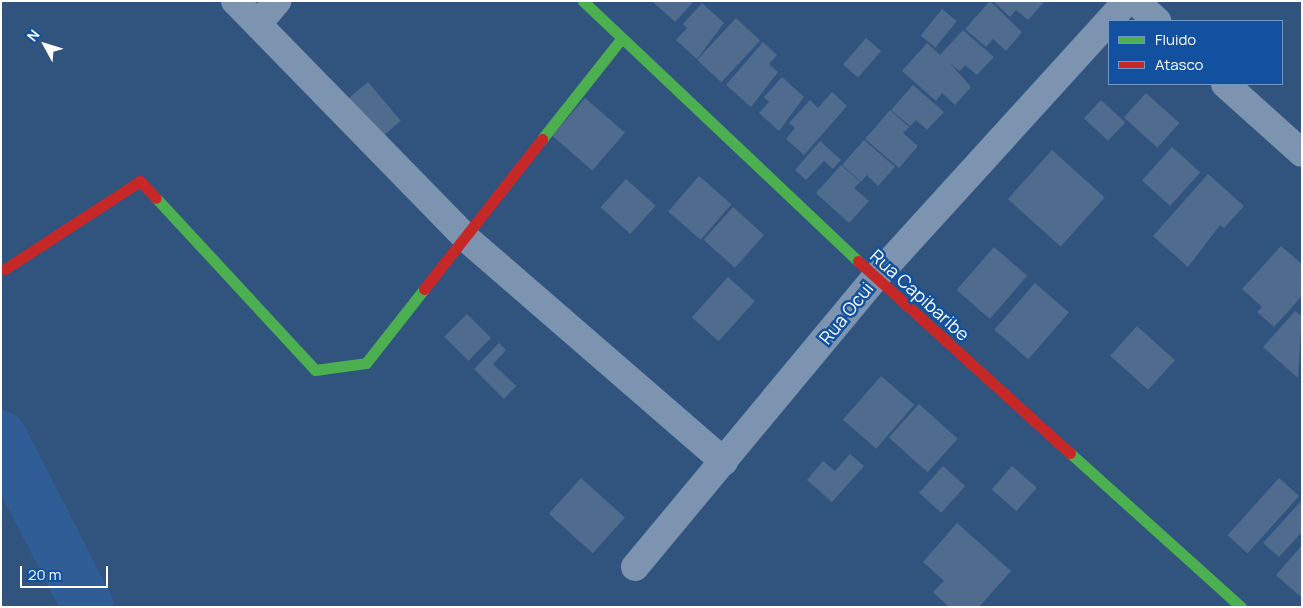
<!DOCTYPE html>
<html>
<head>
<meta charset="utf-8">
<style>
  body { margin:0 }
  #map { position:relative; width:1303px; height:608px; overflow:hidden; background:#31547f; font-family:Manrope,sans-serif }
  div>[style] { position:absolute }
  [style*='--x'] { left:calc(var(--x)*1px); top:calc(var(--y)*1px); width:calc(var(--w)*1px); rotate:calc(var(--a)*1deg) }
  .river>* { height:52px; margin:-26px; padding:0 26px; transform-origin:26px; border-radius:26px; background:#305d95 }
  .building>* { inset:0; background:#4f6b8d; transform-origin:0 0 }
  .street>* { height:28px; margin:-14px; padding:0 14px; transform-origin:14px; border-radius:14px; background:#7c94af }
  .fast>* { height:11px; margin:-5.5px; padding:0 5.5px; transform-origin:5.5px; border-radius:5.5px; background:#4caf50 }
  .jam>* { height:11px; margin:-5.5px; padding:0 5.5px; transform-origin:5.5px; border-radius:5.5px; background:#c62828 }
  span { translate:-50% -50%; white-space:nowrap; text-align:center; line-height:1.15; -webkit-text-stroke:5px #11519f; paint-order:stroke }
  .street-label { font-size:18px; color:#fff }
  .frame { position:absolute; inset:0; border:2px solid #fff; pointer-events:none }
  .legend { position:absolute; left:1108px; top:20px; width:175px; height:65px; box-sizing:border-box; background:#11519f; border:1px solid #7097c5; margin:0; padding:6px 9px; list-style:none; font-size:15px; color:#fff }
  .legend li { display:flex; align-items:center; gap:10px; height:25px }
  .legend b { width:25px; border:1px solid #7097c5 }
  .north { position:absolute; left:20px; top:20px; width:50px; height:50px; -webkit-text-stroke:4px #11519f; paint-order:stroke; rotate:309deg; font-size:14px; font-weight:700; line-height:20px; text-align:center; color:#fff }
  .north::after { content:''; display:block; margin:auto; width:18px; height:22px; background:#fff; clip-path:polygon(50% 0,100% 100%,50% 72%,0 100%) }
  .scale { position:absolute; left:20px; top:566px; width:88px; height:22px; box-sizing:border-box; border:2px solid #fff; border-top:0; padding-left:6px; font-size:15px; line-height:18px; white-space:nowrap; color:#fff; -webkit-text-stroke:4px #11519f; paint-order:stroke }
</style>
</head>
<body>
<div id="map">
  <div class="river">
    <div style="--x:1;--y:437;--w:191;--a:62.9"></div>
  </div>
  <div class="building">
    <div style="clip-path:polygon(652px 1px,694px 1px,675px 22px)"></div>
    <div style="clip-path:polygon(990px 1px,1022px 32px,1006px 51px,993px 39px,986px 47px,965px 29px)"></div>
    <div style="clip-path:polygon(993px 1px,1043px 1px,1044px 2px,1028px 20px,1016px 10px,1010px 17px)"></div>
    <div style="clip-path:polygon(702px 3px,724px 23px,697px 59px,676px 40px,687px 28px,683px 24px)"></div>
    <div style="left:942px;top:9px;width:19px;height:34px;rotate:39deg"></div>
    <div style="left:736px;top:18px;width:33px;height:57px;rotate:43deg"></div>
    <div style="clip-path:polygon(963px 30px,994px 57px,977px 75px,965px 65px,960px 71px,950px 63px,971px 87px,955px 105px,942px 93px,936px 101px,902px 71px,927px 43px,940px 55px)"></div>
    <div style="left:866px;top:38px;width:20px;height:35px;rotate:41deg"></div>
    <div style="clip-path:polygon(763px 42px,777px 55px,769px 64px,778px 72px,751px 107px,726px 85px)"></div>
    <div style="clip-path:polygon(782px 77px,804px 97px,779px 131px,759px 113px,769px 102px,764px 97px)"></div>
    <div style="left:368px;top:82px;width:51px;height:32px;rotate:50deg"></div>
    <div style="clip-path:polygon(913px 85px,944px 112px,927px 130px,916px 120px,910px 126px,891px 110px)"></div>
    <div style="clip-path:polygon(832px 92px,847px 106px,804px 155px,786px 139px,795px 128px,789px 123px,810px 100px,818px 108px)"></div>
    <div style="left:1146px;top:93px;width:45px;height:33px;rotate:42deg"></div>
    <div style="left:585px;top:98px;width:53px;height:50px;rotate:41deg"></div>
    <div style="left:1101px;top:100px;width:33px;height:25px;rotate:43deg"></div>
    <div style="clip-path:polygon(890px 110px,909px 127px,903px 133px,918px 146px,899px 168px,865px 139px)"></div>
    <div style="clip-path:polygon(864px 140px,895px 167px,878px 186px,867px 175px,861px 182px,842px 165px)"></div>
    <div style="clip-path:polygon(820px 141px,841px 160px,833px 169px,824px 161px,806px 180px,795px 170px)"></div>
    <div style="left:1172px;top:147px;width:38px;height:45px;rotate:42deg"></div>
    <div style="left:1052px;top:150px;width:71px;height:66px;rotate:42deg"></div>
    <div style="clip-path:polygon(841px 165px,860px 182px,854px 188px,869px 201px,849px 223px,816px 193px)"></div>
    <div style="clip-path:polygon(1208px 174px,1244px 206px,1224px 228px,1220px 225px,1188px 267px,1153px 236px)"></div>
    <div style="left:699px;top:176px;width:43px;height:47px;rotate:41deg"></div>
    <div style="left:626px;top:179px;width:40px;height:38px;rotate:42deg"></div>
    <div style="left:733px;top:207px;width:42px;height:44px;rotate:42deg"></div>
    <div style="clip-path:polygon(1281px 246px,1302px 264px,1302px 296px,1274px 327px,1257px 312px,1262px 307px,1242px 289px)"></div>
    <div style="left:994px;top:247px;width:44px;height:57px;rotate:41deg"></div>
    <div style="left:728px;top:277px;width:36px;height:54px;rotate:42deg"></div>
    <div style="left:1035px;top:283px;width:45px;height:62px;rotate:41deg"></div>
    <div style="clip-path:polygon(1295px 311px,1302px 316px,1298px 378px,1263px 347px)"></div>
    <div style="left:467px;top:314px;width:34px;height:32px;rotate:45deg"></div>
    <div style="left:1137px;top:326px;width:51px;height:40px;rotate:42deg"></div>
    <div style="clip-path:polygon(499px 343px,506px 350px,493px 364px,516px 386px,504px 399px,474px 369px)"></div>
    <div style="left:881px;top:376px;width:44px;height:58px;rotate:41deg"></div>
    <div style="left:919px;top:404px;width:52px;height:45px;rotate:42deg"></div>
    <div style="clip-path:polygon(850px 454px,864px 466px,832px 502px,807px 480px,823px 461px,835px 471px)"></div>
    <div style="left:943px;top:466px;width:30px;height:36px;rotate:42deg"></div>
    <div style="left:1012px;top:466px;width:33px;height:31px;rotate:41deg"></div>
    <div style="left:581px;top:478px;width:59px;height:48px;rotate:42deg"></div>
    <div style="left:1279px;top:478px;width:27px;height:77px;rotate:42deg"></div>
    <div style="clip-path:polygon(1302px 500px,1302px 532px,1279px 557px,1263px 543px)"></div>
    <div style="clip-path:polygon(957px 523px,1011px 571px,979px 607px,949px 607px,933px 592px,944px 581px,923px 562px)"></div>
    <div style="clip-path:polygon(1302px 545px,1302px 598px,1276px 575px)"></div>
  </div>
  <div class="street">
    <div style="--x:235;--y:1;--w:332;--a:45.7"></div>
    <div style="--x:467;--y:239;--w:340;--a:40.9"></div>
    <div style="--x:1135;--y:1;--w:30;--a:42"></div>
    <div style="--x:258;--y:24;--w:30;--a:-50"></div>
    <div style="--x:1225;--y:84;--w:103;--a:41.9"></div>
    <div style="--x:635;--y:567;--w:376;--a:-50.3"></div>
    <div style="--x:875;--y:278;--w:374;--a:-47.7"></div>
  </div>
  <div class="fast">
    <div style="--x:583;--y:1;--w:378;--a:43.4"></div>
    <div style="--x:542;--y:139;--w:127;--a:-51.7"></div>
    <div style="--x:156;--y:198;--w:234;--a:47.2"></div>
    <div style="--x:315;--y:370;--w:51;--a:-7.8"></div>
    <div style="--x:366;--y:363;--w:94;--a:-51.9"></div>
    <div style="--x:1070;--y:453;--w:230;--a:42"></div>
  </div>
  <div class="jam">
    <div style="--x:858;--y:261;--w:286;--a:42.2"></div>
    <div style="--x:5;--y:269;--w:161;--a:-33.1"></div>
    <div style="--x:140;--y:181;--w:23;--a:47"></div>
    <div style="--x:424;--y:289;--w:191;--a:-51.8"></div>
  </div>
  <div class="street-label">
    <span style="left:920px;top:295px;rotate:42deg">Rua Capibaribe</span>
    <span style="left:846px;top:313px;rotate:-51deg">Rua Ocui</span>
  </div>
  <div class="frame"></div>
  <ul class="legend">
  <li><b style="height:6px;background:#4caf50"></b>Fluido</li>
  <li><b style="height:6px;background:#c62828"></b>Atasco</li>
  </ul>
  <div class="north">N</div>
  <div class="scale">20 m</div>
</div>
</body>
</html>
